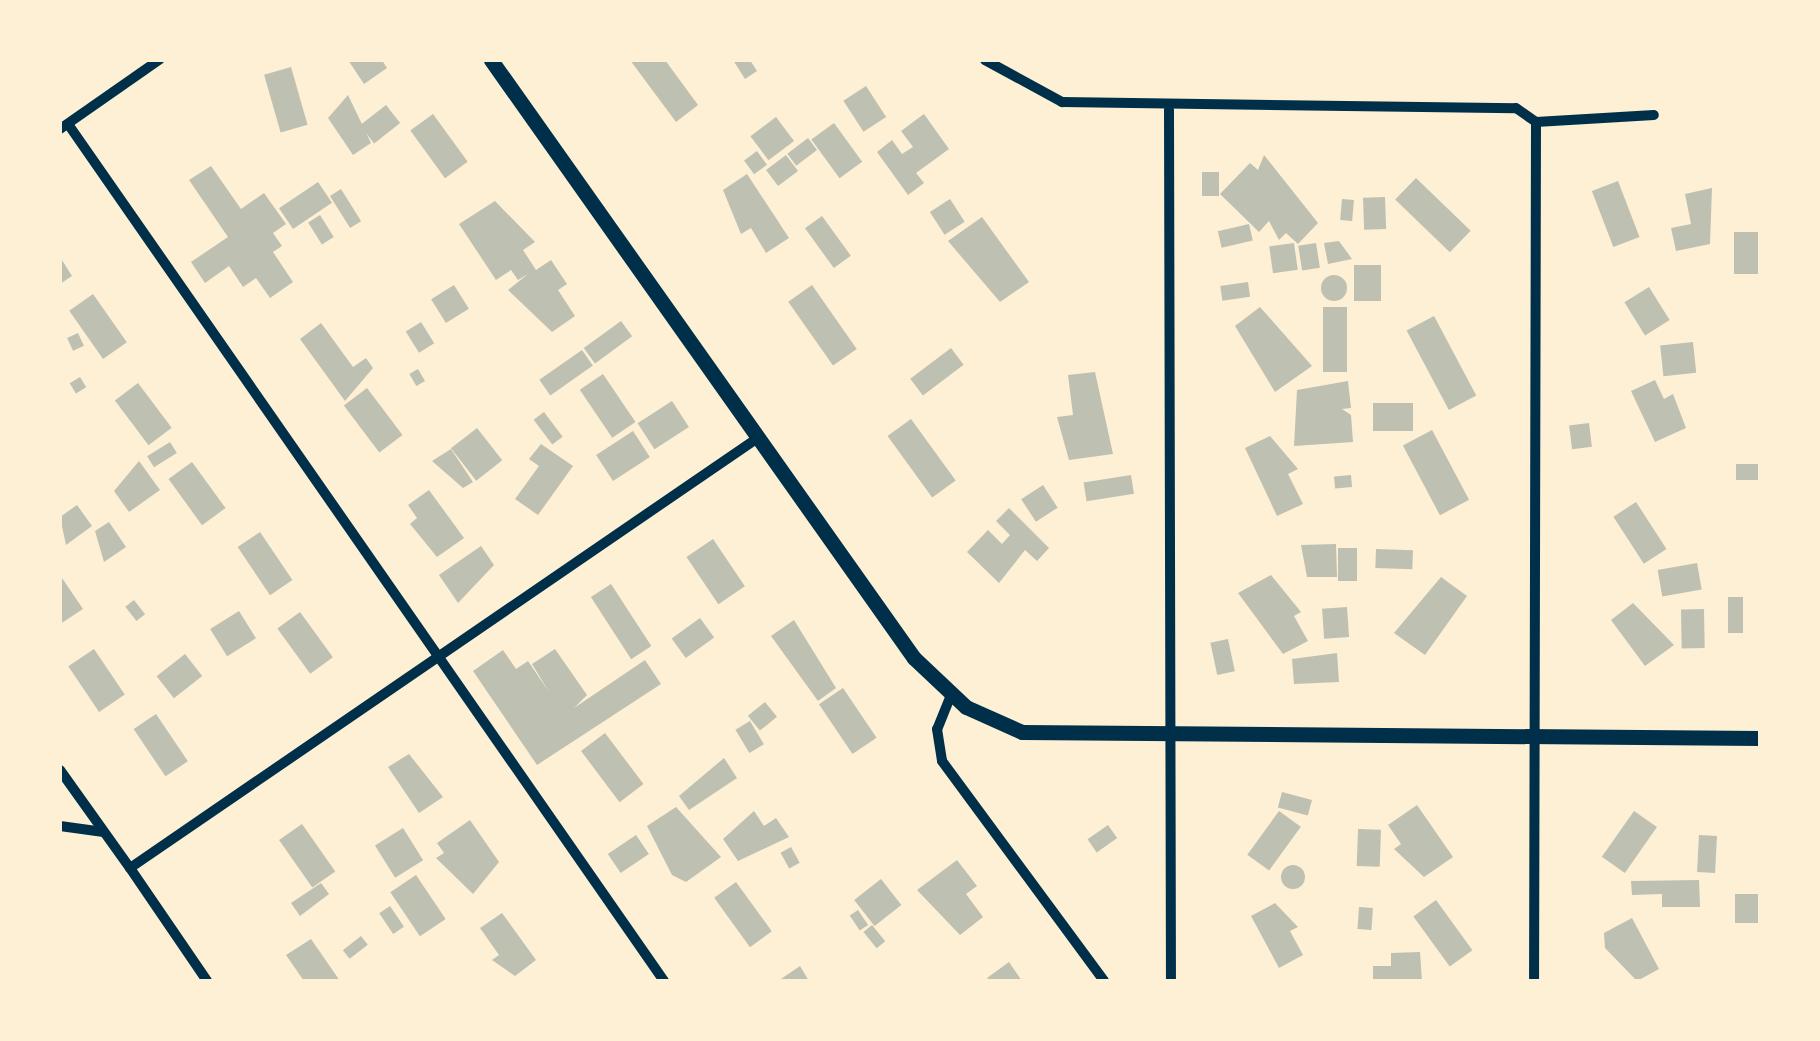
<!DOCTYPE html>
<html>
<head>
<meta charset="utf-8">
<style>
  body { margin:0 }
  #map { position:relative; width:1820px; height:1041px; overflow:hidden; background:#fdf0d5; font-family:Helvetica,sans-serif }
  div>[style] { position:absolute }
  [style*='--x'] { left:calc(var(--x)*1px); top:calc(var(--y)*1px); width:calc(var(--w)*1px); rotate:calc(var(--a)*1deg) }
  .building>* { inset:0; background:#bec0b2; transform-origin:0 0 }
  .round { border-radius:50% }
  .minor>* { height:10px; margin:-5px; padding:0 5px; transform-origin:5px; border-radius:5px; background:#003049 }
  .tertiary>* { height:15px; margin:-7.5px; padding:0 7.5px; transform-origin:7.5px; border-radius:7.5px; background:#003049 }
  span { translate:-50% -50%; white-space:nowrap; text-align:center; line-height:1.15; -webkit-text-stroke:10px #fdf0d5; paint-order:stroke }
  .frame { position:absolute; inset:0; border:62px solid #fdf0d5; pointer-events:none }
</style>
</head>
<body>
<div id="map">
  <div class="building">
    <div style="clip-path:polygon(348px 60px,382px 60px,387px 68px,364px 84px)"></div>
    <div style="clip-path:polygon(630px 60px,665px 60px,698px 105px,676px 122px)"></div>
    <div style="clip-path:polygon(733px 60px,750px 60px,757px 71px,745px 79px)"></div>
    <div style="left:291px;top:67px;width:60px;height:28px;rotate:74deg"></div>
    <div style="left:866px;top:86px;width:37px;height:27px;rotate:57deg"></div>
    <div style="clip-path:polygon(348px 95px,371px 143px,353px 155px,328px 118px)"></div>
    <div style="left:386px;top:105px;width:23px;height:33px;rotate:52deg"></div>
    <div style="left:433px;top:114px;width:59px;height:28px;rotate:54deg"></div>
    <div style="clip-path:polygon(924px 114px,949px 149px,916px 173px,924px 183px,908px 195px,877px 152px,892px 140px,902px 154px,913px 147px,901px 131px)"></div>
    <div style="left:776px;top:117px;width:30px;height:32px;rotate:53deg"></div>
    <div style="left:834px;top:123px;width:48px;height:28px;rotate:54deg"></div>
    <div style="left:808px;top:138px;width:15px;height:26px;rotate:53deg"></div>
    <div style="left:757px;top:151px;width:17px;height:16px;rotate:54deg"></div>
    <div style="left:786px;top:155px;width:20px;height:25px;rotate:53deg"></div>
    <div style="clip-path:polygon(1264px 155px,1318px 223px,1298px 244px,1286px 233px,1279px 240px,1269px 221px,1259px 232px,1220px 194px,1250px 163px,1258px 170px)"></div>
    <div style="clip-path:polygon(211px 166px,241px 209px,264px 193px,286px 224px,273px 233px,282px 246px,273px 252px,293px 282px,270px 298px,256px 278px,243px 287px,229px 266px,205px 283px,191px 262px,228px 237px,189px 180px)"></div>
    <div style="left:1202px;top:172px;width:17px;height:24px"></div>
    <div style="clip-path:polygon(747px 174px,789px 238px,766px 253px,751px 228px,741px 234px,723px 190px)"></div>
    <div style="left:1416px;top:178px;width:76px;height:30px;rotate:44deg"></div>
    <div style="left:1618px;top:181px;width:60px;height:28px;rotate:69deg"></div>
    <div style="left:318px;top:182px;width:25px;height:47px;rotate:56deg"></div>
    <div style="clip-path:polygon(1712px 188px,1710px 244px,1676px 251px,1671px 228px,1691px 224px,1685px 194px)"></div>
    <div style="left:341px;top:189px;width:38px;height:13px;rotate:58deg"></div>
    <div style="left:1385px;top:197px;width:32px;height:22px;rotate:88deg"></div>
    <div style="left:950px;top:199px;width:27px;height:24px;rotate:57deg"></div>
    <div style="left:1342px;top:199px;width:12px;height:21px;rotate:5deg"></div>
    <div style="clip-path:polygon(495px 201px,535px 242px,523px 250px,536px 270px,551px 260px,567px 284px,558px 290px,575px 316px,552px 332px,508px 290px,528px 274px,518px 280px,511px 270px,496px 280px,459px 224px)"></div>
    <div style="left:320px;top:215px;width:26px;height:14px;rotate:58deg"></div>
    <div style="left:822px;top:216px;width:49px;height:21px;rotate:54deg"></div>
    <div style="clip-path:polygon(982px 217px,1029px 282px,1000px 302px,948px 241px)"></div>
    <div style="left:1249px;top:224px;width:17px;height:32px;rotate:77deg"></div>
    <div style="left:1760px;top:232px;width:42px;height:26px;rotate:90deg"></div>
    <div style="clip-path:polygon(1339px 241px,1352px 259px,1328px 264px,1324px 243px)"></div>
    <div style="left:1294px;top:243px;width:27px;height:25px;rotate:82deg"></div>
    <div style="left:1316px;top:243px;width:25px;height:18px;rotate:81deg"></div>
    <div style="clip-path:polygon(60px 257px,72px 276px,60px 284px)"></div>
    <div style="left:1354px;top:265px;width:27px;height:36px"></div>
    <div class="round" style="left:1321px;top:275px;width:26px;height:26px"></div>
    <div style="left:1248px;top:282px;width:15px;height:28px;rotate:82deg"></div>
    <div style="left:454px;top:285px;width:28px;height:27px;rotate:58deg"></div>
    <div style="left:812px;top:285px;width:78px;height:29px;rotate:55deg"></div>
    <div style="left:1649px;top:287px;width:39px;height:29px;rotate:58deg"></div>
    <div style="left:93px;top:294px;width:59px;height:29px;rotate:55deg"></div>
    <div style="clip-path:polygon(1260px 307px,1312px 366px,1275px 392px,1235px 326px)"></div>
    <div style="left:1323px;top:307px;width:24px;height:65px"></div>
    <div style="left:1434px;top:316px;width:90px;height:31px;rotate:62deg"></div>
    <div style="left:621px;top:321px;width:19px;height:46px;rotate:54deg"></div>
    <div style="left:421px;top:322px;width:25px;height:18px;rotate:58deg"></div>
    <div style="clip-path:polygon(321px 323px,353px 367px,366px 358px,373px 368px,345px 401px,300px 339px)"></div>
    <div style="left:78px;top:333px;width:14px;height:12px;rotate:65deg"></div>
    <div style="left:1693px;top:342px;width:31px;height:33px;rotate:84deg"></div>
    <div style="left:951px;top:348px;width:21px;height:51px;rotate:53deg"></div>
    <div style="left:582px;top:350px;width:19px;height:52px;rotate:55deg"></div>
    <div style="left:418px;top:369px;width:14px;height:10px;rotate:60deg"></div>
    <div style="clip-path:polygon(1095px 372px,1113px 454px,1069px 460px,1057px 417px,1073px 415px,1068px 375px)"></div>
    <div style="left:603px;top:374px;width:58px;height:28px;rotate:56deg"></div>
    <div style="left:80px;top:377px;width:12px;height:12px;rotate:59deg"></div>
    <div style="clip-path:polygon(1655px 380px,1664px 399px,1673px 394px,1686px 428px,1655px 442px,1631px 391px)"></div>
    <div style="clip-path:polygon(1348px 381px,1351px 408px,1342px 409px,1351px 415px,1353px 442px,1294px 446px,1297px 390px)"></div>
    <div style="left:138px;top:383px;width:56px;height:29px;rotate:53deg"></div>
    <div style="left:367px;top:388px;width:59px;height:29px;rotate:53deg"></div>
    <div style="left:672px;top:401px;width:31px;height:41px;rotate:57deg"></div>
    <div style="left:1373px;top:403px;width:40px;height:28px"></div>
    <div style="left:544px;top:412px;width:31px;height:13px;rotate:53deg"></div>
    <div style="left:911px;top:419px;width:76px;height:29px;rotate:54deg"></div>
    <div style="left:1589px;top:423px;width:24px;height:20px;rotate:83deg"></div>
    <div style="left:477px;top:428px;width:41px;height:33px;rotate:52deg"></div>
    <div style="left:1432px;top:430px;width:79px;height:33px;rotate:62deg"></div>
    <div style="left:633px;top:431px;width:31px;height:44px;rotate:57deg"></div>
    <div style="clip-path:polygon(1270px 436px,1298px 469px,1288px 474px,1303px 504px,1277px 516px,1245px 448px)"></div>
    <div style="left:170px;top:442px;width:13px;height:27px;rotate:58deg"></div>
    <div style="clip-path:polygon(541px 444px,573px 466px,538px 515px,515px 499px,539px 466px,529px 459px)"></div>
    <div style="clip-path:polygon(451px 449px,473px 482px,463px 488px,432px 461px)"></div>
    <div style="clip-path:polygon(139px 461px,160px 490px,129px 512px,114px 491px)"></div>
    <div style="left:192px;top:462px;width:57px;height:29px;rotate:54deg"></div>
    <div style="left:1760px;top:464px;width:16px;height:24px;rotate:90deg"></div>
    <div style="left:1131px;top:475px;width:19px;height:48px;rotate:81deg"></div>
    <div style="left:1351px;top:475px;width:12px;height:17px;rotate:85deg"></div>
    <div style="left:1043px;top:485px;width:27px;height:26px;rotate:57deg"></div>
    <div style="clip-path:polygon(429px 490px,464px 538px,437px 557px,410px 524px,417px 518px,408px 505px)"></div>
    <div style="left:1636px;top:502px;width:56px;height:27px;rotate:57deg"></div>
    <div style="clip-path:polygon(77px 505px,92px 526px,66px 545px,60px 517px)"></div>
    <div style="clip-path:polygon(1009px 508px,1049px 548px,1037px 561px,1025px 550px,999px 583px,967px 552px,988px 530px,1002px 544px,1010px 535px,996px 521px)"></div>
    <div style="clip-path:polygon(109px 522px,126px 547px,104px 562px,95px 531px)"></div>
    <div style="left:260px;top:532px;width:58px;height:27px;rotate:56deg"></div>
    <div style="left:713px;top:539px;width:57px;height:32px;rotate:56deg"></div>
    <div style="clip-path:polygon(1336px 544px,1337px 577px,1307px 577px,1301px 545px)"></div>
    <div style="clip-path:polygon(481px 546px,494px 565px,458px 603px,439px 575px)"></div>
    <div style="left:1338px;top:548px;width:19px;height:33px"></div>
    <div style="left:1376px;top:549px;width:37px;height:19px;rotate:2deg"></div>
    <div style="left:1697px;top:563px;width:27px;height:40px;rotate:80deg"></div>
    <div style="clip-path:polygon(60px 575px,83px 609px,60px 624px)"></div>
    <div style="clip-path:polygon(1271px 575px,1301px 612px,1294px 616px,1308px 641px,1283px 654px,1238px 593px)"></div>
    <div style="clip-path:polygon(1441px 577px,1467px 596px,1425px 655px,1394px 633px)"></div>
    <div style="left:611px;top:584px;width:74px;height:24px;rotate:57deg"></div>
    <div style="left:1728px;top:597px;width:15px;height:36px"></div>
    <div style="left:134px;top:600px;width:18px;height:11px;rotate:52deg"></div>
    <div style="clip-path:polygon(1633px 603px,1674px 645px,1645px 666px,1611px 620px)"></div>
    <div style="left:1347px;top:607px;width:30px;height:25px;rotate:86deg"></div>
    <div style="left:1704px;top:609px;width:39px;height:23px;rotate:89deg"></div>
    <div style="left:239px;top:611px;width:32px;height:34px;rotate:58deg"></div>
    <div style="left:300px;top:612px;width:56px;height:28px;rotate:54deg"></div>
    <div style="left:700px;top:618px;width:24px;height:35px;rotate:54deg"></div>
    <div style="clip-path:polygon(794px 620px,836px 688px,818px 701px,771px 636px)"></div>
    <div style="left:1228px;top:639px;width:33px;height:18px;rotate:78deg"></div>
    <div style="left:94px;top:649px;width:55px;height:31px;rotate:56deg"></div>
    <div style="clip-path:polygon(555px 649px,587px 695px,574px 708px,645px 660px,661px 684px,537px 765px,473px 671px,503px 650px,516px 669px,528px 661px,549px 692px,532px 664px)"></div>
    <div style="clip-path:polygon(1337px 653px,1339px 682px,1294px 684px,1292px 659px)"></div>
    <div style="left:185px;top:654px;width:28px;height:36px;rotate:52deg"></div>
    <div style="left:843px;top:688px;width:60px;height:29px;rotate:56deg"></div>
    <div style="left:765px;top:702px;width:19px;height:22px;rotate:51deg"></div>
    <div style="left:156px;top:714px;width:57px;height:27px;rotate:56deg"></div>
    <div style="left:750px;top:721px;width:27px;height:17px;rotate:59deg"></div>
    <div style="left:605px;top:733px;width:64px;height:30px;rotate:53deg"></div>
    <div style="clip-path:polygon(409px 754px,443px 797px,419px 813px,388px 767px)"></div>
    <div style="clip-path:polygon(724px 758px,737px 778px,689px 810px,679px 796px)"></div>
    <div style="left:1282px;top:792px;width:31px;height:16px;rotate:15deg"></div>
    <div style="clip-path:polygon(1417px 805px,1453px 857px,1424px 877px,1394px 849px,1401px 844px,1388px 825px)"></div>
    <div style="clip-path:polygon(676px 807px,721px 857px,686px 882px,672px 875px,647px 826px)"></div>
    <div style="clip-path:polygon(754px 811px,764px 826px,776px 818px,789px 837px,738px 861px,723px 839px)"></div>
    <div style="left:1279px;top:811px;width:27px;height:54px;rotate:36deg"></div>
    <div style="left:1634px;top:811px;width:28px;height:56px;rotate:35deg"></div>
    <div style="clip-path:polygon(470px 820px,499px 862px,473px 894px,436px 858px,444px 853px,437px 843px)"></div>
    <div style="left:302px;top:824px;width:58px;height:28px;rotate:55deg"></div>
    <div style="left:1108px;top:825px;width:16px;height:25px;rotate:55deg"></div>
    <div style="left:403px;top:828px;width:38px;height:33px;rotate:58deg"></div>
    <div style="left:1358px;top:829px;width:23px;height:37px;rotate:2deg"></div>
    <div style="left:636px;top:835px;width:23px;height:34px;rotate:56deg"></div>
    <div style="left:1699px;top:835px;width:18px;height:37px;rotate:3deg"></div>
    <div style="left:791px;top:847px;width:18px;height:12px;rotate:61deg"></div>
    <div style="clip-path:polygon(957px 860px,977px 886px,966px 894px,983px 917px,960px 935px,917px 890px)"></div>
    <div class="round" style="left:1281px;top:865px;width:24px;height:24px"></div>
    <div style="left:416px;top:875px;width:53px;height:31px;rotate:56deg"></div>
    <div style="left:881px;top:879px;width:33px;height:34px;rotate:52deg"></div>
    <div style="clip-path:polygon(1699px 880px,1700px 907px,1662px 907px,1662px 894px,1632px 895px,1631px 881px)"></div>
    <div style="left:736px;top:882px;width:61px;height:27px;rotate:54deg"></div>
    <div style="clip-path:polygon(321px 883px,329px 894px,300px 916px,291px 903px)"></div>
    <div style="left:1735px;top:894px;width:25px;height:29px"></div>
    <div style="left:1436px;top:900px;width:62px;height:28px;rotate:54deg"></div>
    <div style="clip-path:polygon(1275px 903px,1298px 927px,1290px 931px,1303px 955px,1279px 968px,1251px 916px)"></div>
    <div style="left:390px;top:906px;width:25px;height:13px;rotate:56deg"></div>
    <div style="left:1359px;top:907px;width:14px;height:22px;rotate:4deg"></div>
    <div style="left:858px;top:910px;width:18px;height:10px;rotate:56deg"></div>
    <div style="clip-path:polygon(502px 913px,536px 960px,515px 976px,492px 960px,499px 955px,480px 928px)"></div>
    <div style="clip-path:polygon(1632px 918px,1659px 969px,1637px 981px,1605px 948px,1604px 933px)"></div>
    <div style="left:872px;top:925px;width:21px;height:11px;rotate:51deg"></div>
    <div style="left:361px;top:936px;width:11px;height:23px;rotate:52deg"></div>
    <div style="clip-path:polygon(311px 939px,340px 981px,304px 981px,286px 955px)"></div>
    <div style="clip-path:polygon(1420px 952px,1422px 981px,1373px 981px,1373px 966px,1391px 966px,1391px 953px)"></div>
    <div style="clip-path:polygon(1009px 962px,1022px 981px,990px 981px,987px 978px)"></div>
    <div style="clip-path:polygon(800px 966px,809px 981px,778px 981px)"></div>
  </div>
  <div class="minor">
    <div style="--x:985;--y:60;--w:88;--a:28.6"></div>
    <div style="--x:1062;--y:102;--w:454;--a:0.8"></div>
    <div style="--x:1516;--y:108;--w:24;--a:35"></div>
    <div style="--x:1536;--y:122;--w:859;--a:90.13"></div>
    <div style="--x:1169;--y:110;--w:871;--a:89.87"></div>
    <div style="--x:1536;--y:122;--w:118;--a:-3.4"></div>
    <div style="--x:68;--y:124;--w:1044;--a:55.18"></div>
    <div style="--x:60;--y:129;--w:121;--a:-34.9"></div>
    <div style="--x:951;--y:695;--w:37;--a:112"></div>
    <div style="--x:937;--y:729;--w:32;--a:81"></div>
    <div style="--x:942;--y:761;--w:273;--a:53.6"></div>
    <div style="--x:60;--y:770;--w:120;--a:54.5"></div>
    <div style="--x:130;--y:868;--w:762;--a:-34.42"></div>
    <div style="--x:60;--y:826;--w:44;--a:7.8"></div>
    <div style="--x:130;--y:868;--w:137;--a:55.7"></div>
  </div>
  <div class="tertiary">
    <div style="--x:491;--y:60;--w:732;--a:54.73"></div>
    <div style="--x:914;--y:658;--w:71;--a:43.3"></div>
    <div style="--x:966;--y:707;--w:61;--a:24.1"></div>
    <div style="--x:1022;--y:732;--w:738;--a:0.47"></div>
  </div>
  <div class="frame"></div>
</div>
</body>
</html>
